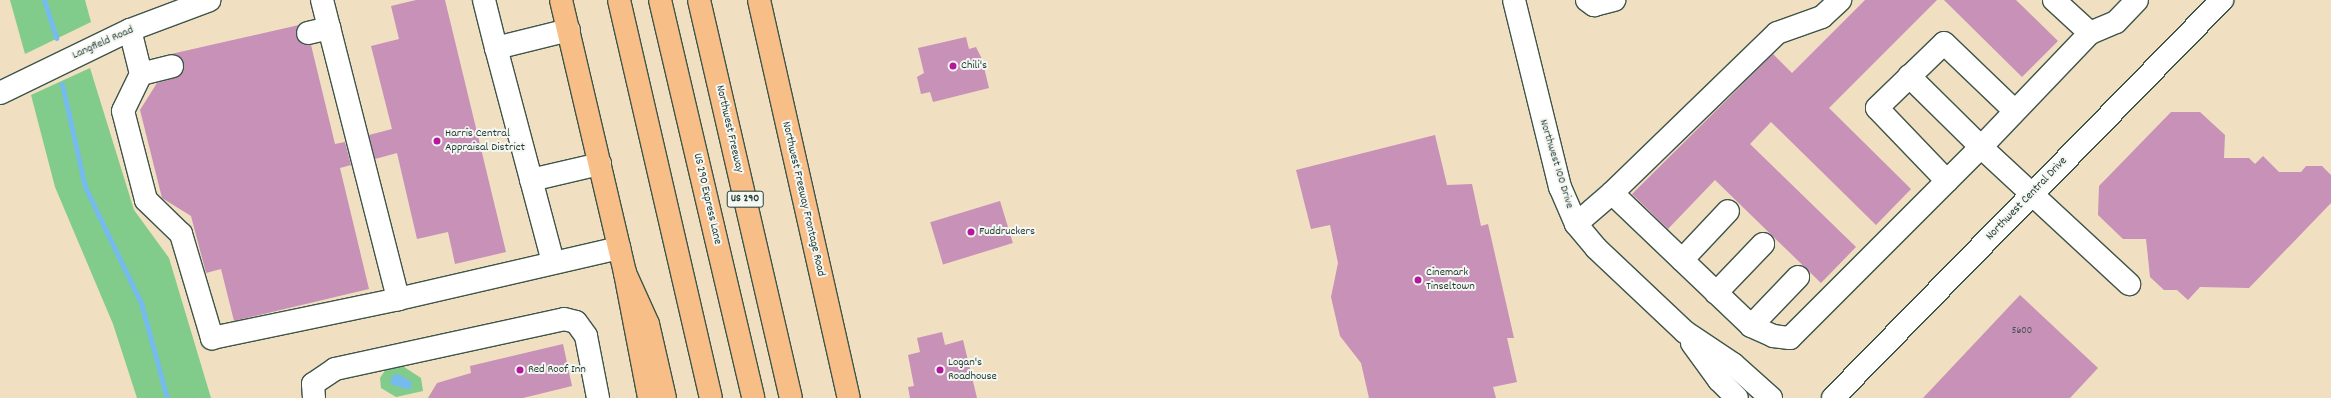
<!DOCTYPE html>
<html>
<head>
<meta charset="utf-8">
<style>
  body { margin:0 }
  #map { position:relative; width:2331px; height:398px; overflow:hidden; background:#f0dfc1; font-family:Dekko,sans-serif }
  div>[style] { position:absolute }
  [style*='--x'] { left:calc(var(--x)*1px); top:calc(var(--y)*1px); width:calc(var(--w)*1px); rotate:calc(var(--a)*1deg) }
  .green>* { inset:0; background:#81cc8a }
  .water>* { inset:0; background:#76bbed }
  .stream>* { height:5px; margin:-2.5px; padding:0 2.5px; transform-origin:2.5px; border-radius:2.5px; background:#76bbed }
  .building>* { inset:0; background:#c791b8; transform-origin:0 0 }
  .roads { filter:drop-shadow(1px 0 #3e5549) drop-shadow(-1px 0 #3e5549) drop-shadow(0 1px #3e5549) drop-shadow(0 -1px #3e5549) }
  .minor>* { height:22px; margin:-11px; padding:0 11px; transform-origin:11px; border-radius:11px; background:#fff }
  .major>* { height:22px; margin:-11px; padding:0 11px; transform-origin:11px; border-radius:11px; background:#f7be87 }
  .highway>* { height:22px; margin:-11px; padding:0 11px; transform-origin:11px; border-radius:11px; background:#f7be87 }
  .dots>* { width:11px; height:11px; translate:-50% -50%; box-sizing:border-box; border:2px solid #f6f6f2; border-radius:50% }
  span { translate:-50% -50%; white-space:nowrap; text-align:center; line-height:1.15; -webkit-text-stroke:4px #f6f6f2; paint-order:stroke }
  .number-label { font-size:10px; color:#495255 }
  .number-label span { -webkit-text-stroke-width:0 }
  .shield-label span { padding:1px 3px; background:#f6f6f2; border:1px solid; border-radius:3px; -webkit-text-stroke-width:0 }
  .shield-label { font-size:11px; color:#1f3d34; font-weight:700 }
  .street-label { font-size:12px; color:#1f3d34 }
  .poi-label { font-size:12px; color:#1f3d34 }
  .left { translate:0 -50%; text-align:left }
</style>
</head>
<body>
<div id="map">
  <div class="green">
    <div style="clip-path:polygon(10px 0,85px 0,91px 22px,25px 54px)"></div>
    <div style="clip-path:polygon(90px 68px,134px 210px,169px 258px,211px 398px,137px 398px,113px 324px,55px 187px,31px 95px)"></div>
    <div style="clip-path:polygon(401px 365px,421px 378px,423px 391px,396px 397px,381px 388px,380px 378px,386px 369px)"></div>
  </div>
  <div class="water">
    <div style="clip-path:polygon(398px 374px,412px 382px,410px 390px,390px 384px,393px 375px)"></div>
  </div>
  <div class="stream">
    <div style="--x:44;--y:0;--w:40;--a:72"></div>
    <div style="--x:62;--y:84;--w:106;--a:77.4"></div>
    <div style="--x:85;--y:187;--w:129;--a:64.2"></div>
    <div style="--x:141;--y:303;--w:98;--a:74.7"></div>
  </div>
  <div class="building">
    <div style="clip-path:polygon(416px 0,445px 0,506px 252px,455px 264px,448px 232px,417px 239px,397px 153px,375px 159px,369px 135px,392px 129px,371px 46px,399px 39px,391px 6px)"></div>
    <div style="clip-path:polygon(1865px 0,1937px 0,1829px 108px,1911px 189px,1876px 225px,1771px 122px,1750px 144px,1856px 247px,1821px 283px,1715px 180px,1668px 229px,1632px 194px,1773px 54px,1792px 73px)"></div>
    <div style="clip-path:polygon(1944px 0,2016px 0,2058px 41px,2022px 77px)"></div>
    <div style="clip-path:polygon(299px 25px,296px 36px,304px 45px,311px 45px,335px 144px,345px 142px,351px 165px,340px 168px,369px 289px,234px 321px,221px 269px,206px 273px,191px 216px,162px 198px,140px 110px,157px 83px,175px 78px,184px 70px,181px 58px,171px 54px)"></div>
    <div style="clip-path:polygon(966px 37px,969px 49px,976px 47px,982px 59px,989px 88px,933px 102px,930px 92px,921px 94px,917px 77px,924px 73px,918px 48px)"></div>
    <div style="clip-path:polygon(2171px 112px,2200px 112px,2225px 135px,2224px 158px,2249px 158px,2255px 164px,2263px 156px,2279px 172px,2301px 172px,2306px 166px,2322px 166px,2331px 175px,2331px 203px,2249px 288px,2200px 287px,2188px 300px,2177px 290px,2164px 290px,2150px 277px,2146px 239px,2123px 239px,2098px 215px,2099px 186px)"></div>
    <div style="clip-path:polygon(1435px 135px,1447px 185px,1472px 184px,1481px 226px,1488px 224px,1514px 338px,1507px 338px,1517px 382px,1493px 387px,1496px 398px,1369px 398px,1361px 363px,1340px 336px,1331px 297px,1338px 263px,1330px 225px,1311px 229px,1296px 170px)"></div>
    <div style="left:1000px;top:201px;width:44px;height:73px;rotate:73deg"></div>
    <div style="clip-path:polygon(2020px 295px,2098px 368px,2070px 398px,1923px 398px)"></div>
    <div style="clip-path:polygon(942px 332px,945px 345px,963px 340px,977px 398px,910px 398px,908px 387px,914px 386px,908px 355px,920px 352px,917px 338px)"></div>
    <div style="clip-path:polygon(563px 344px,572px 386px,523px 398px,428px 398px,437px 383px,471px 373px,470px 366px)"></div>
  </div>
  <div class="roads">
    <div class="minor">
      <div style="--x:322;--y:0;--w:309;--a:75.7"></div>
      <div style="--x:398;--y:299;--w:227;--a:-13"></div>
      <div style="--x:484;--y:0;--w:49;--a:76"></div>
      <div style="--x:1514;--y:0;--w:193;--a:76.2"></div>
      <div style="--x:1560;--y:187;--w:40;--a:66.6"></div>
      <div style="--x:1576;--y:224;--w:31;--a:50"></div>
      <div style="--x:1596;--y:248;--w:122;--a:43.3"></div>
      <div style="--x:1685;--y:332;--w:58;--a:33.7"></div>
      <div style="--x:1733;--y:364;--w:51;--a:41.8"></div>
      <div style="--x:1587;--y:0;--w:9;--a:36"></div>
      <div style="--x:1594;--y:5;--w:21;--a:-14"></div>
      <div style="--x:2054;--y:0;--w:49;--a:42.5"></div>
      <div style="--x:2090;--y:33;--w:158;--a:133.7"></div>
      <div style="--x:1981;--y:147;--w:202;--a:42.8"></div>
      <div style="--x:130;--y:30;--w:45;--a:76"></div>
      <div style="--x:141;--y:74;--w:41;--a:115.9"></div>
      <div style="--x:123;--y:111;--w:92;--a:75.5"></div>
      <div style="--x:146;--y:200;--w:49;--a:44.2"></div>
      <div style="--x:181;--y:234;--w:109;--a:73.4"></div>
      <div style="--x:212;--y:338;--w:190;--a:-11.8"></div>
      <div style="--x:308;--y:33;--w:22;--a:-13"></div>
      <div style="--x:2090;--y:33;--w:28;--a:-23"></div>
      <div style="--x:2116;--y:22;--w:30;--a:-46"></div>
      <div style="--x:141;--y:74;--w:32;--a:-14"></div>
      <div style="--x:0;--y:93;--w:144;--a:-25.9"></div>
      <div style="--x:130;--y:30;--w:85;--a:-20.6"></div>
      <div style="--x:531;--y:180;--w:71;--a:-13.1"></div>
      <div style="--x:1947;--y:181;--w:101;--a:-133.8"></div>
      <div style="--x:1877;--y:108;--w:93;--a:-44.1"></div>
      <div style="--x:1944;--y:43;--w:98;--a:43.8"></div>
      <div style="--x:1612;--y:193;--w:230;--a:-44.1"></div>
      <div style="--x:1777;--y:33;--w:48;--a:-19.6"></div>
      <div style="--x:1822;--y:17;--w:25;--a:-43"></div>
      <div style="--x:1576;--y:224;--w:48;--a:-40.7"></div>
      <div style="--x:1612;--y:193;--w:192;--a:43.7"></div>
      <div style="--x:1751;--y:326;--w:24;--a:24"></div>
      <div style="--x:1773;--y:336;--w:17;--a:7"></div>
      <div style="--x:1790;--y:338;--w:270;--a:-45"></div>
      <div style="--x:1981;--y:147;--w:101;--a:-135.4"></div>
      <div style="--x:1682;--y:260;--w:67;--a:-46.8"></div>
      <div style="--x:553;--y:262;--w:221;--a:-104.9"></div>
      <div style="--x:496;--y:48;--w:75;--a:-13.9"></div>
      <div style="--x:1716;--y:293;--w:68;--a:-46.2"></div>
      <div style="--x:1751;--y:326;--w:68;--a:-46.2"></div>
      <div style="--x:1692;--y:343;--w:46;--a:53.9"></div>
      <div style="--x:1719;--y:380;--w:25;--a:45"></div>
      <div style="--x:314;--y:398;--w:14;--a:-94"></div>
      <div style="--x:313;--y:384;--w:27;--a:-34"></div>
      <div style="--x:335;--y:369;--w:234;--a:-12.3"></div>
      <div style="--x:564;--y:319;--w:12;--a:14"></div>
      <div style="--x:576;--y:322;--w:17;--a:54"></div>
      <div style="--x:586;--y:336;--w:63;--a:79"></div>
      <div style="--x:1833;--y:398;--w:557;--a:-45.66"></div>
    </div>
    <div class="major">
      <div style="--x:561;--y:0;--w:280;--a:76.8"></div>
      <div style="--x:625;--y:273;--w:127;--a:79.1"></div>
      <div style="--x:759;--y:0;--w:408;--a:77.3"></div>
    </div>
    <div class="highway">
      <div style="--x:619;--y:0;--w:408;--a:77"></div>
      <div style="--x:660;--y:0;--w:409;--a:76.8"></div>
      <div style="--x:699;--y:0;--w:408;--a:77"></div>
      <div style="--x:625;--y:273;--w:56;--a:65.7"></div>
      <div style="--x:648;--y:324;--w:76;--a:77.1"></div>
    </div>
  </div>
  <div class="dots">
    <div style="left:953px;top:66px;background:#b5179e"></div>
    <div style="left:437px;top:141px;background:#b5179e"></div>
    <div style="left:971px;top:232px;background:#b5179e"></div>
    <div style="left:1418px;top:280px;background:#b5179e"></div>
    <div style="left:520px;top:370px;background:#b5179e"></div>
    <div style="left:940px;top:370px;background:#b5179e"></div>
  </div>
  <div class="number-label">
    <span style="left:2022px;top:332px">5600</span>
  </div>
  <div class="shield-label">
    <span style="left:745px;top:199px">US 290</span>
  </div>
  <div class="street-label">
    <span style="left:103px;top:43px;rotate:-24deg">Langfield Road</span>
    <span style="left:729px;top:129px;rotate:77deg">Northwest Freeway</span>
    <span style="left:1556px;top:164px;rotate:73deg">Northwest 100 Drive</span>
    <span style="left:707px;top:199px;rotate:77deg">US 290 Express Lane</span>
    <span style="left:803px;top:199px;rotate:77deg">Northwest Freeway Frontage Road</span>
    <span style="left:2027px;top:199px;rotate:-46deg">Northwest Central Drive</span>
  </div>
  <div class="poi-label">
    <span class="left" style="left:961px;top:66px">Chili's</span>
    <span class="left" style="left:445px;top:141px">Harris Central<br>Appraisal District</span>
    <span class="left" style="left:979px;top:232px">Fuddruckers</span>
    <span class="left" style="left:1426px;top:280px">Cinemark<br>Tinseltown</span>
    <span class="left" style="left:948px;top:370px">Logan's<br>Roadhouse</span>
    <span class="left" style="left:528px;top:370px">Red Roof Inn</span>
  </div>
</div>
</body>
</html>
